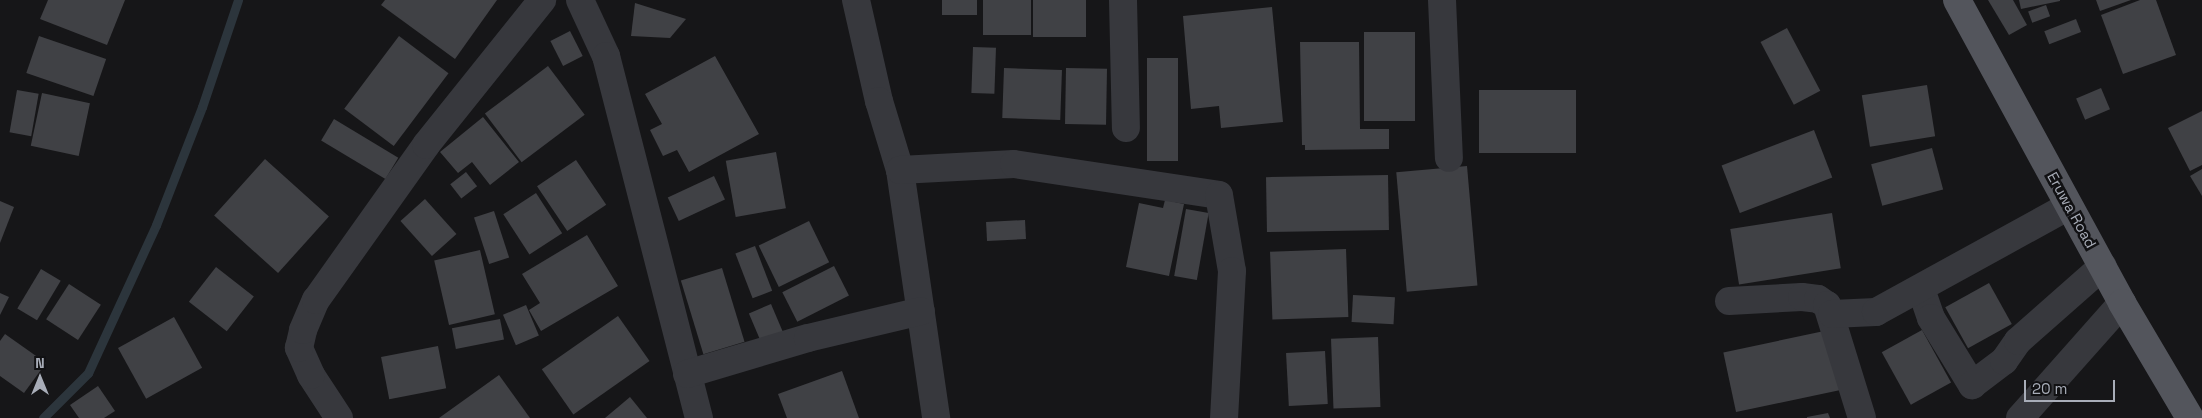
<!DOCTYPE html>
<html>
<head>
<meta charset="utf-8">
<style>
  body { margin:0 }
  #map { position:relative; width:2202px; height:418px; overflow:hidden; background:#161618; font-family:"Space Grotesk",sans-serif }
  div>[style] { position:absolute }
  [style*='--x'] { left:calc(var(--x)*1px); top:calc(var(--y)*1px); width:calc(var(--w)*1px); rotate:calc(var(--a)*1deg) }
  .stream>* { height:9px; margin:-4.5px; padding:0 4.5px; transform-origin:4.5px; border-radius:4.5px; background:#2c353c }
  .building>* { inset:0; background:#404145; transform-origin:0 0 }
  .minor>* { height:28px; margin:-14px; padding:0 14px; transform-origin:14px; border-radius:14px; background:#37383d }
  .major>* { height:28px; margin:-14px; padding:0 14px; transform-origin:14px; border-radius:14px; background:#53555c }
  span { translate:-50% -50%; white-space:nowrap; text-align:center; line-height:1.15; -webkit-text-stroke:5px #111113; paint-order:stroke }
  .street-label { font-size:15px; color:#a8adb8 }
  .north { position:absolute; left:15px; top:353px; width:50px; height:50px; -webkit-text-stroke:4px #111113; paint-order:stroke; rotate:0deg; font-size:14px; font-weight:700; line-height:20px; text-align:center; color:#a8adb8 }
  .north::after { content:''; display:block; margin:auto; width:18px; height:22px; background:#a8adb8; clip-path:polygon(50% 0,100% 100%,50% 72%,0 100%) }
  .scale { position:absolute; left:2024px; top:380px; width:91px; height:22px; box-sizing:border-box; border:2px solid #a8adb8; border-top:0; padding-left:6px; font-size:15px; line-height:18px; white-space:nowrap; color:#a8adb8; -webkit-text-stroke:4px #111113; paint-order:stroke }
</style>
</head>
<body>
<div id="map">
  <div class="stream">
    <div style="--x:43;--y:418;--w:64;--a:-45"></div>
    <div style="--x:88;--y:373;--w:163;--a:-65.3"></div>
    <div style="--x:156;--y:225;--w:127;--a:-68.7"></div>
    <div style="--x:202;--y:107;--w:113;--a:-71.4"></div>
  </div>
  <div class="building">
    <div style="clip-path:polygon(48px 0,125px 0,107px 45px,40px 19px)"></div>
    <div style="clip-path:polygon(385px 0,497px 0,455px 59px,381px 5px)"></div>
    <div style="left:942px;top:0;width:35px;height:15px"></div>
    <div style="left:983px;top:0;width:48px;height:35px"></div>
    <div style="left:1033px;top:0;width:53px;height:37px"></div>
    <div style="clip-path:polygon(1988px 0,2013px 0,2027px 25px,2009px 35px)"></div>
    <div style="clip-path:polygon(2019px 0,2060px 0,2060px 1px,2021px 9px)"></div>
    <div style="clip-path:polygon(2096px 0,2131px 0,2100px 11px)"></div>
    <div style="clip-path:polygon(2140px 0,2156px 0,2176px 55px,2123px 74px,2101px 15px)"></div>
    <div style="clip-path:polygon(635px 3px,686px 19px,670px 38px,631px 36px)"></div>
    <div style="left:2046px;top:5px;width:12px;height:19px;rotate:70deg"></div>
    <div style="clip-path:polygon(1272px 7px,1283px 122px,1221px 128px,1219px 106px,1191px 109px,1183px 16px)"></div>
    <div style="left:2076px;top:19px;width:14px;height:34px;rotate:69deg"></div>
    <div style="left:1787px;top:28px;width:71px;height:30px;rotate:62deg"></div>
    <div style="left:570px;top:31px;width:28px;height:22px;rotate:63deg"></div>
    <div style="left:1364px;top:32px;width:51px;height:89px"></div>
    <div style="left:39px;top:36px;width:71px;height:39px;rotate:19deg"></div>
    <div style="left:399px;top:36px;width:62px;height:91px;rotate:37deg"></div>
    <div style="clip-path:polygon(1300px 42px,1359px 42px,1360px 129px,1389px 129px,1389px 149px,1305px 150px,1305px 145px,1302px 145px)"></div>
    <div style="left:973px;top:47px;width:23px;height:46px;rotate:2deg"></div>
    <div style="clip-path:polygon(715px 56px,759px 134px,689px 172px,677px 150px,663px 156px,650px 130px,662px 124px,645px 94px)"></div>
    <div style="left:1147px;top:58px;width:31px;height:103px"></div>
    <div style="left:548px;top:66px;width:61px;height:79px;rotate:53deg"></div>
    <div style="left:1004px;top:68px;width:58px;height:50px;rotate:2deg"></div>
    <div style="left:1066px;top:68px;width:41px;height:56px;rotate:1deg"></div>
    <div style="left:1927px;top:85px;width:52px;height:66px;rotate:81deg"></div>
    <div style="left:2101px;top:88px;width:23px;height:27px;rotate:67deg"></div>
    <div style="left:17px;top:90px;width:22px;height:43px;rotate:10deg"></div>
    <div style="left:1479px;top:90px;width:97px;height:63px"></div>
    <div style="left:42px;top:93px;width:49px;height:54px;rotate:12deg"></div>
    <div style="clip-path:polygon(2202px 111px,2202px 165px,2190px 171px,2168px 128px)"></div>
    <div style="clip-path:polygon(483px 117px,519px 162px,490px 185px,472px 162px,458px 173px,440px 152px)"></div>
    <div style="left:334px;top:119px;width:75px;height:25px;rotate:31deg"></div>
    <div style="left:1814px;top:130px;width:51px;height:99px;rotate:69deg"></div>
    <div style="left:1932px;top:148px;width:43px;height:63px;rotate:75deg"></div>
    <div style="left:776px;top:152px;width:57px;height:51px;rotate:80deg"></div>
    <div style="left:265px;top:159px;width:86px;height:76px;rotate:42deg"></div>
    <div style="left:576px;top:160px;width:54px;height:47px;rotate:56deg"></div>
    <div style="left:1467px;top:166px;width:120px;height:71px;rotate:85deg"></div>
    <div style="clip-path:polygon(2202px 169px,2202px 196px,2190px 176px)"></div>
    <div style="left:466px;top:172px;width:18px;height:20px;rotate:52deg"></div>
    <div style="left:1388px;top:175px;width:55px;height:122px;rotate:89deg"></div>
    <div style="left:714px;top:176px;width:26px;height:51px;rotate:65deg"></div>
    <div style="left:536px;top:193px;width:48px;height:39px;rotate:57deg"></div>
    <div style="left:425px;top:199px;width:47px;height:33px;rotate:48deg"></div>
    <div style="clip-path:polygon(1165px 200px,1184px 204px,1169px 276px,1126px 267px,1139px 203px,1163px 208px)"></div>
    <div style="clip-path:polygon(0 201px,14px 207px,0 243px)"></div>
    <div style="left:1186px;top:209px;width:23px;height:68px;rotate:10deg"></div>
    <div style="left:494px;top:211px;width:49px;height:21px;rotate:72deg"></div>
    <div style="left:1832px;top:213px;width:56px;height:103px;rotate:81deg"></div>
    <div style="left:1025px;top:220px;width:19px;height:39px;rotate:87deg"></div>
    <div style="left:809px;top:221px;width:46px;height:56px;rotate:64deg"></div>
    <div style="clip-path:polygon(587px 235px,618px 286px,541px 331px,529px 310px,540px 303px,522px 274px)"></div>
    <div style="left:755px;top:246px;width:48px;height:21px;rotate:69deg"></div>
    <div style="left:1346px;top:249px;width:68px;height:76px;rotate:88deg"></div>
    <div style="left:480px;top:250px;width:66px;height:47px;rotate:77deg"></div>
    <div style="left:834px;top:266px;width:33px;height:58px;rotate:63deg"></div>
    <div style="left:216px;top:267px;width:48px;height:44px;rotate:38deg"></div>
    <div style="left:722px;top:268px;width:77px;height:43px;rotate:73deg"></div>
    <div style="left:41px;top:269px;width:23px;height:46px;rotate:31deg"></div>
    <div style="left:1989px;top:283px;width:47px;height:50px;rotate:61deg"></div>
    <div style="left:69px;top:284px;width:38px;height:42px;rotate:33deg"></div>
    <div style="clip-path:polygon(0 293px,9px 297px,0 315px)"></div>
    <div style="left:1353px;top:295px;width:42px;height:27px;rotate:3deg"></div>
    <div style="left:771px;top:304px;width:34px;height:24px;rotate:67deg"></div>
    <div style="left:526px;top:305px;width:33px;height:25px;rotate:67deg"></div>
    <div style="left:618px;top:316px;width:55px;height:93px;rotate:55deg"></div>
    <div style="left:174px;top:317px;width:58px;height:64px;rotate:61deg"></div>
    <div style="left:500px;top:319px;width:21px;height:49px;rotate:79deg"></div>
    <div style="left:1829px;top:330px;width:61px;height:108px;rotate:78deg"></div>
    <div style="left:1922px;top:330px;width:60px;height:46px;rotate:61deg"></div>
    <div style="clip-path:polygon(5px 334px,46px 363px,24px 393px,0 376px,0 341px)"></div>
    <div style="left:1378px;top:337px;width:70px;height:47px;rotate:88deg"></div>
    <div style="left:438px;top:346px;width:43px;height:58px;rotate:79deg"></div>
    <div style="left:1325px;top:351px;width:53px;height:39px;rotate:87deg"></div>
    <div style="clip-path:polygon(842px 371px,859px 418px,787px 418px,778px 394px)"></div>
    <div style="clip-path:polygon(499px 375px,530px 418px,439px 418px)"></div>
    <div style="clip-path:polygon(98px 386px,115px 411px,104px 418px,79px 418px,70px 405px)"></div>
    <div style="clip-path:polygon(630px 397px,647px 418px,605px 418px)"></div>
    <div style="clip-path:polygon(1828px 413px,1830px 418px,1807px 418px,1807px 417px)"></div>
  </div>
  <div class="minor">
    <div style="--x:580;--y:0;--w:62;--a:65.1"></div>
    <div style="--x:606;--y:56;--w:374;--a:75.6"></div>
    <div style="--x:856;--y:0;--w:104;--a:77.2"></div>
    <div style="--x:879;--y:101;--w:72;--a:73.1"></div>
    <div style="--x:900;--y:170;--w:251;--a:81.7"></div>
    <div style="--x:1123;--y:0;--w:128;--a:88.7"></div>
    <div style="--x:1442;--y:0;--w:158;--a:87.5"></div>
    <div style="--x:900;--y:170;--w:114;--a:-3"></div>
    <div style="--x:1014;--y:164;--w:207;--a:8.6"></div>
    <div style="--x:1219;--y:195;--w:77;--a:80.3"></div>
    <div style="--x:1232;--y:271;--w:147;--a:93.1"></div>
    <div style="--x:1921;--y:289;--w:31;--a:71"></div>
    <div style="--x:1931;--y:318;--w:79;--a:58.5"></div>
    <div style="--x:1972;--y:385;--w:40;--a:-37"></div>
    <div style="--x:2004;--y:361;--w:24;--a:-55"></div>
    <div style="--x:2018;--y:341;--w:113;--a:-41.4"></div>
    <div style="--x:1729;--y:301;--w:73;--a:-3.1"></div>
    <div style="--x:1802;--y:297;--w:16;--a:7"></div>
    <div style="--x:1818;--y:299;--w:11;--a:34"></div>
    <div style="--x:1827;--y:305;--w:118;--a:72.8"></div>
    <div style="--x:1832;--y:314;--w:44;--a:-2.6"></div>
    <div style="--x:1876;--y:312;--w:220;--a:-28.8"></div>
    <div style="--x:687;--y:374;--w:126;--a:-16.6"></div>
    <div style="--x:808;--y:338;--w:116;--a:-13.4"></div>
    <div style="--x:339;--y:418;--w:51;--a:-123.1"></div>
    <div style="--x:311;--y:375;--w:30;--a:-114"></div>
    <div style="--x:299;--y:348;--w:18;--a:-77"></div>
    <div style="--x:303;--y:330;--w:33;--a:-67"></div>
    <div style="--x:316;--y:300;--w:190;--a:-54.6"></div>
    <div style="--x:426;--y:145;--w:186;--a:-51.3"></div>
    <div style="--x:2020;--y:418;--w:154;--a:-48.4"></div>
  </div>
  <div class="major">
    <div style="--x:1957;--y:0;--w:345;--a:61.4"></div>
    <div style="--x:2122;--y:303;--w:134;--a:59.4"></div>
  </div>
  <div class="street-label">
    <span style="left:2072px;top:210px;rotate:61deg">Eruwa Road</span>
  </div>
  <div class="north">N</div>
  <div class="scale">20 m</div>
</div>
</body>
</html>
